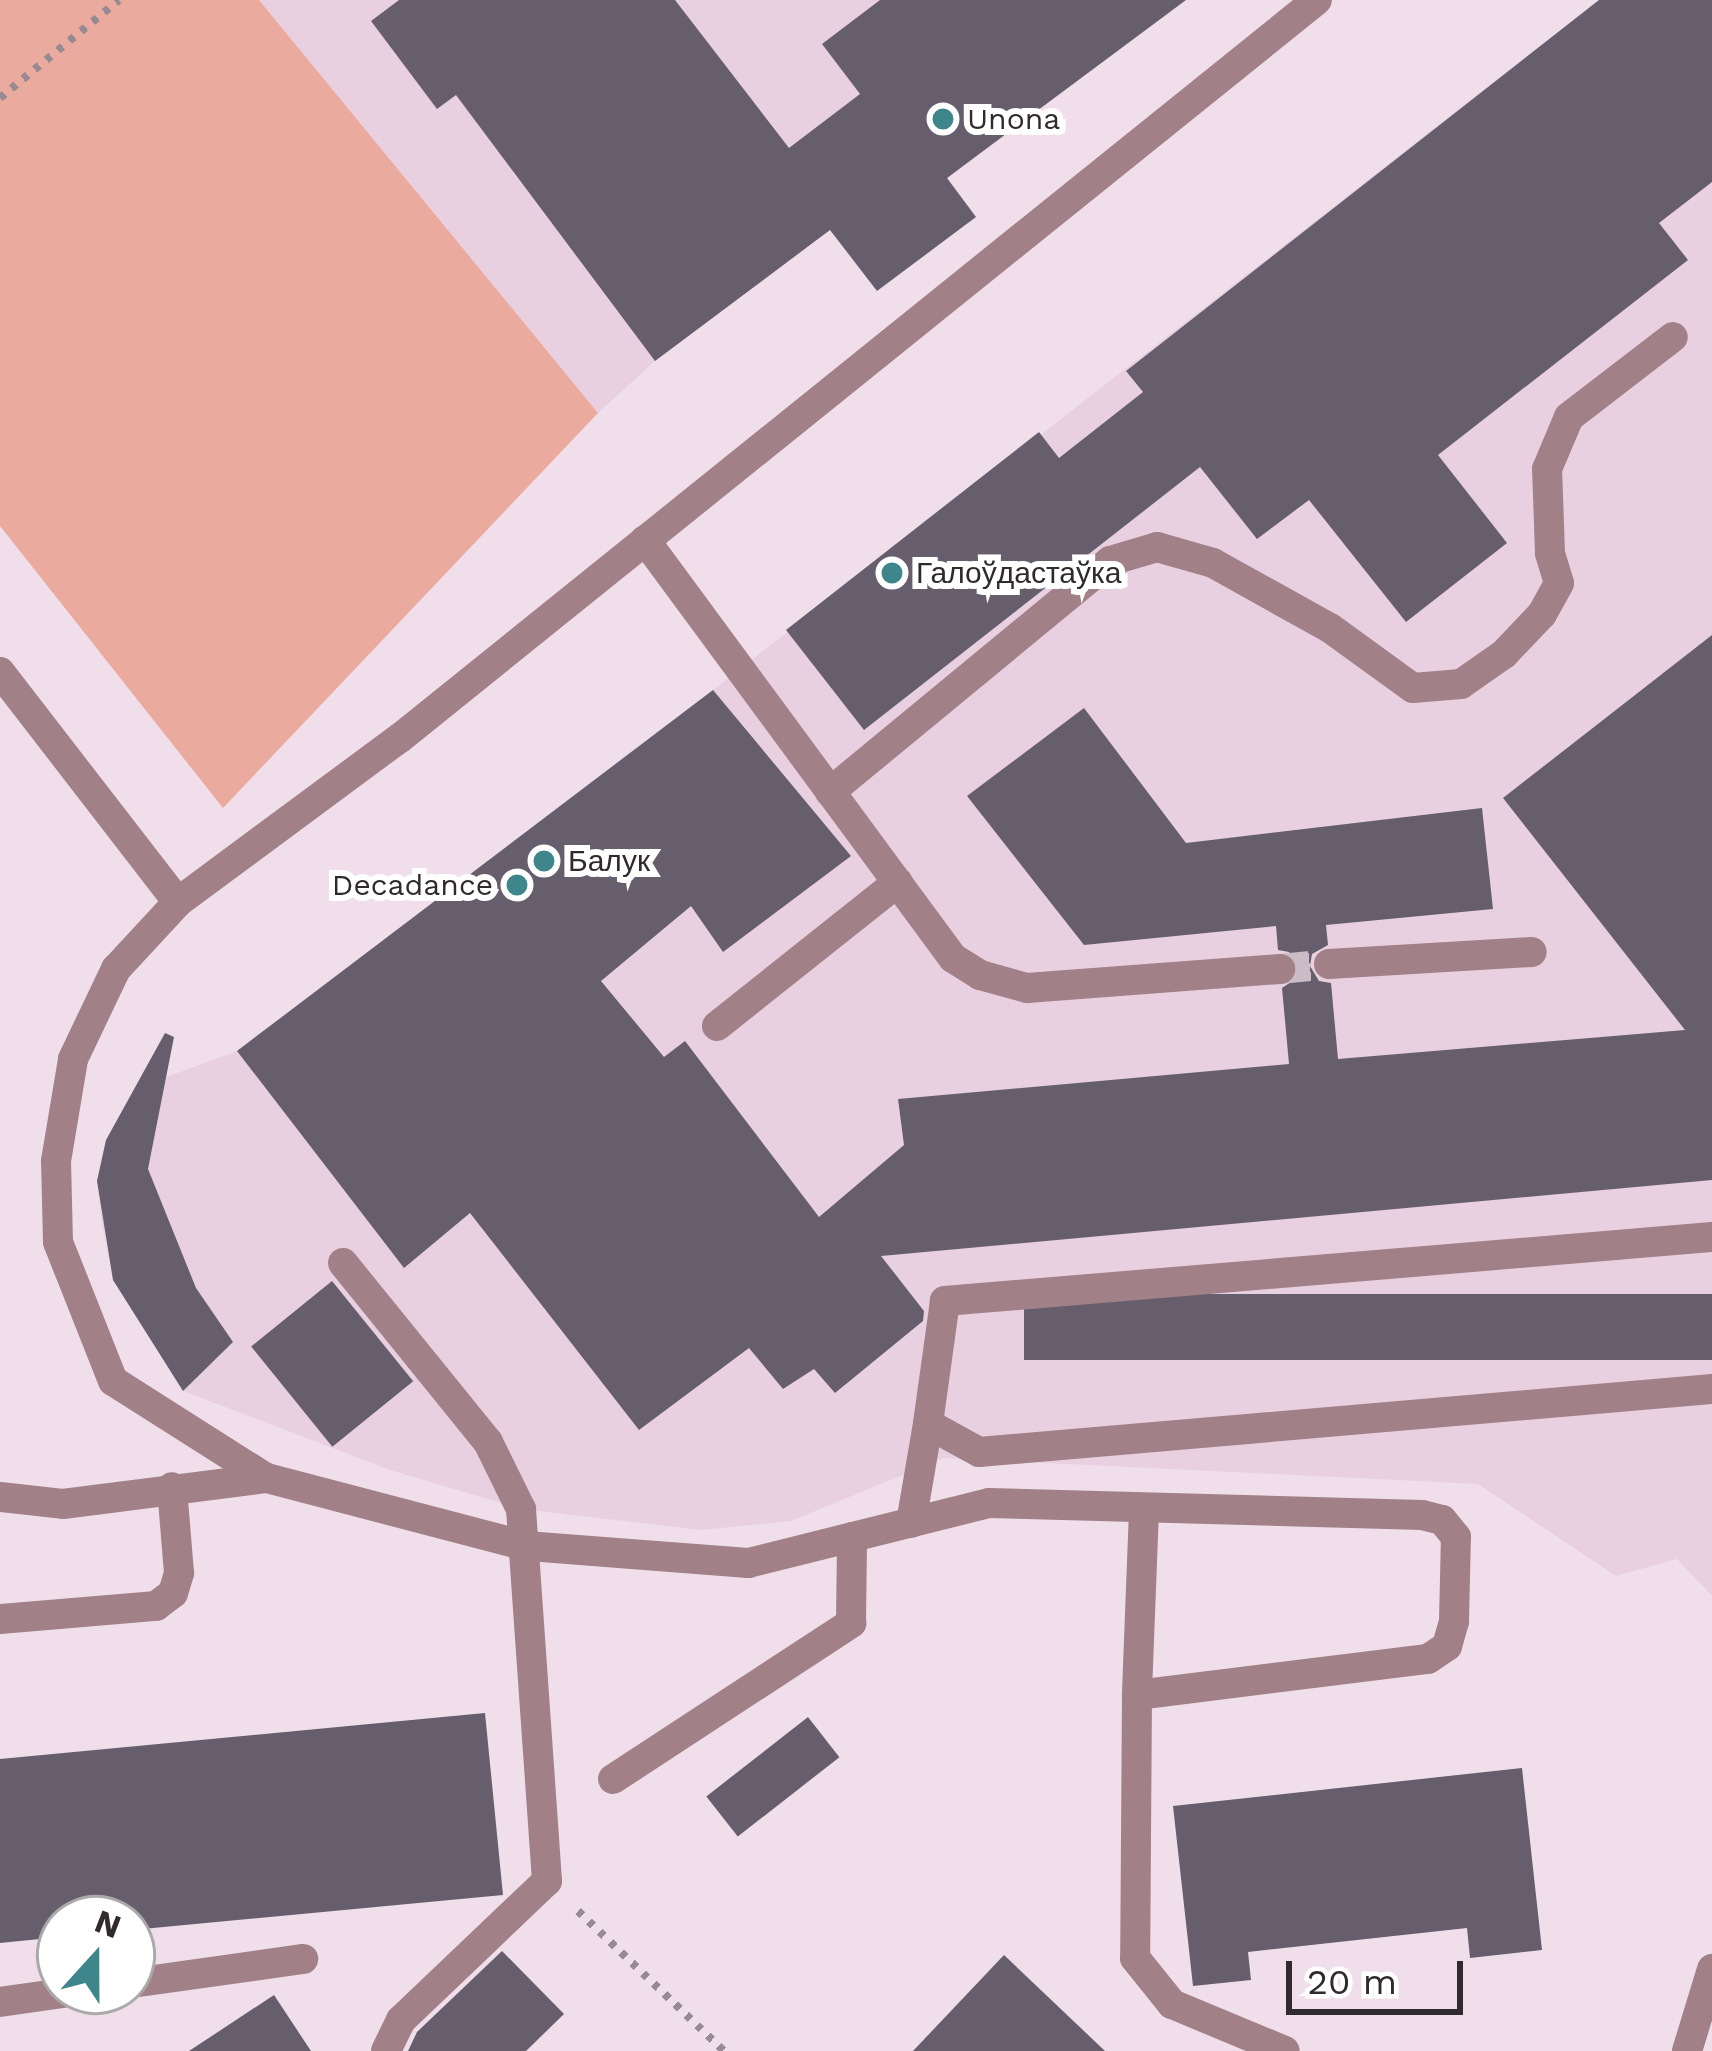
<!DOCTYPE html>
<html>
<head>
<meta charset="utf-8">
<style>
  body { margin:0 }
  #map { position:relative; width:1712px; height:2051px; overflow:hidden; background:#f0dfeb; font-family:"Work Sans",sans-serif }
  div>[style] { position:absolute }
  [style*='--x'] { left:calc(var(--x)*1px); top:calc(var(--y)*1px); width:calc(var(--w)*1px); rotate:calc(var(--a)*1deg) }
  .built>* { inset:0; background:#e9d0e1 }
  .green>* { inset:0; background:#eaaa9e }
  .building>* { inset:0; background:#665e6c; transform-origin:0 0 }
  .minor-tunnel>* { height:30px; margin-top:-15px; transform-origin:0; background:repeating-linear-gradient(90deg,#cabbc5 0 30px,transparent 0 45px) }
  .path>* { height:8px; margin-top:-4px; transform-origin:0; background:repeating-linear-gradient(90deg,#978a93 0 6px,transparent 0 15px) }
  .minor>* { height:30px; margin:-15px; padding:0 15px; transform-origin:15px; border-radius:15px; background:#a18087 }
  .dots>* { width:33px; height:33px; translate:-50% -50%; box-sizing:border-box; border:6px solid #fff; border-radius:50% }
  span { translate:-50% -50%; white-space:nowrap; text-align:center; line-height:1.15; -webkit-text-stroke:12px #fff; paint-order:stroke }
  .poi-label { font-size:30px; color:#30292e }
  .left { translate:0 -50%; text-align:left }
  .right { translate:-100% -50%; text-align:right }
  .north { position:absolute; left:36px; top:1895px; width:120px; height:120px; box-sizing:border-box; background:#fff; border:3px solid #aca9ab; border-radius:50%; rotate:21deg; font-size:33px; font-weight:700; line-height:48px; text-align:center; color:#30292e }
  .north::after { content:''; display:block; margin:auto; width:42px; height:54px; background:#3e868c; clip-path:polygon(50% 0,100% 100%,50% 72%,0 100%) }
  .scale { position:absolute; left:1286px; top:1961px; width:177px; height:54px; box-sizing:border-box; border:6px solid #30292e; border-top:0; padding-left:15px; font-size:36px; line-height:42px; white-space:nowrap; color:#30292e; -webkit-text-stroke:9px #fff; paint-order:stroke }
</style>
</head>
<body>
<div id="map">
  <div class="built">
    <div style="clip-path:polygon(259px 0,1185px 0,947px 179px,830px 230px,655px 361px,598px 413px)"></div>
    <div style="clip-path:polygon(1599px 0,1712px 0,1712px 1596px,1677px 1559px,1616px 1576px,1478px 1484px,944px 1458px,791px 1521px,701px 1530px,521px 1509px,390px 1470px,183px 1391px,113px 1280px,102px 1223px,97px 1181px,106px 1140px,147px 1084px,237px 1051px,713px 690px)"></div>
  </div>
  <div class="green">
    <div style="clip-path:polygon(0 0,259px 0,598px 413px,223px 808px,0 526px)"></div>
  </div>
  <div class="building">
    <div style="clip-path:polygon(399px 0,675px 0,789px 148px,860px 94px,822px 44px,880px 0,1186px 0,947px 178px,976px 217px,877px 291px,830px 230px,655px 361px,456px 95px,437px 109px,371px 21px)"></div>
    <div style="clip-path:polygon(1599px 0,1712px 0,1712px 182px,1659px 223px,1688px 260px,1438px 455px,1507px 543px,1406px 622px,1309px 500px,1257px 539px,1200px 467px,864px 730px,786px 630px,1039px 432px,1059px 458px,1143px 392px,1126px 371px)"></div>
    <div style="clip-path:polygon(1712px 635px,1712px 1180px,881px 1256px,924px 1311px,923px 1321px,835px 1393px,814px 1369px,783px 1389px,749px 1348px,639px 1430px,470px 1213px,404px 1268px,237px 1051px,713px 690px,851px 856px,723px 952px,691px 906px,601px 981px,664px 1057px,685px 1041px,819px 1217px,904px 1145px,898px 1099px,1289px 1064px,1282px 988px,1297px 978px,1299px 966px,1289px 952px,1278px 950px,1276px 926px,1084px 945px,967px 796px,1084px 708px,1186px 843px,1482px 808px,1493px 909px,1326px 925px,1328px 945px,1312px 954px,1310px 966px,1319px 981px,1331px 983px,1338px 1059px,1685px 1030px,1503px 798px)"></div>
    <div style="clip-path:polygon(165px 1033px,174px 1037px,148px 1169px,196px 1288px,233px 1342px,183px 1391px,113px 1280px,97px 1181px,106px 1140px)"></div>
    <div style="left:332px;top:1281px;width:129px;height:104px;rotate:51deg"></div>
    <div style="left:1712px;top:1294px;width:66px;height:688px;rotate:90deg"></div>
    <div style="clip-path:polygon(485px 1713px,503px 1895px,132px 1930px,132px 1919px,60px 1919px,60px 1937px,0 1943px,0 1759px)"></div>
    <div style="left:808px;top:1717px;width:51px;height:129px;rotate:52deg"></div>
    <div style="clip-path:polygon(1522px 1768px,1542px 1950px,1470px 1958px,1467px 1928px,1248px 1952px,1251px 1980px,1193px 1986px,1173px 1806px)"></div>
    <div style="clip-path:polygon(502px 1951px,564px 2014px,526px 2051px,408px 2051px,417px 2032px)"></div>
    <div style="clip-path:polygon(1004px 1955px,1105px 2051px,913px 2051px)"></div>
    <div style="clip-path:polygon(274px 1995px,311px 2051px,189px 2051px)"></div>
  </div>
  <div class="minor-tunnel">
    <div style="--x:1280;--y:969;--w:49;--a:-5.8"></div>
  </div>
  <div class="path">
    <div style="--x:0;--y:98;--w:154;--a:-39.5"></div>
    <div style="--x:578;--y:1911;--w:202;--a:43.8"></div>
  </div>
  <div class="minor">
    <div style="--x:645;--y:540;--w:519;--a:53.62"></div>
    <div style="--x:953;--y:958;--w:32;--a:32"></div>
    <div style="--x:980;--y:975;--w:49;--a:15.5"></div>
    <div style="--x:1027;--y:988;--w:254;--a:-4.3"></div>
    <div style="--x:0;--y:672;--w:291;--a:52.3"></div>
    <div style="--x:830;--y:792;--w:363;--a:-39.5"></div>
    <div style="--x:1110;--y:561;--w:49;--a:-16.6"></div>
    <div style="--x:1157;--y:547;--w:58;--a:15.9"></div>
    <div style="--x:1213;--y:563;--w:134;--a:29.1"></div>
    <div style="--x:1330;--y:628;--w:102;--a:35.9"></div>
    <div style="--x:1413;--y:688;--w:48;--a:-4.8"></div>
    <div style="--x:1461;--y:684;--w:52;--a:-34.9"></div>
    <div style="--x:1504;--y:654;--w:55;--a:-46.5"></div>
    <div style="--x:1542;--y:614;--w:35;--a:-61"></div>
    <div style="--x:1559;--y:583;--w:31;--a:-107"></div>
    <div style="--x:1550;--y:553;--w:84;--a:-92"></div>
    <div style="--x:1547;--y:469;--w:56;--a:-67.1"></div>
    <div style="--x:1569;--y:417;--w:131;--a:-37.6"></div>
    <div style="--x:1329;--y:964;--w:203;--a:-3.4"></div>
    <div style="--x:717;--y:1026;--w:231;--a:-38.5"></div>
    <div style="--x:1712;--y:1237;--w:770;--a:175.23"></div>
    <div style="--x:945;--y:1301;--w:124;--a:97.9"></div>
    <div style="--x:928;--y:1424;--w:58;--a:28.8"></div>
    <div style="--x:979;--y:1452;--w:736;--a:-4.91"></div>
    <div style="--x:343;--y:1263;--w:230;--a:51"></div>
    <div style="--x:488;--y:1442;--w:75;--a:63.8"></div>
    <div style="--x:521;--y:1509;--w:373;--a:86"></div>
    <div style="--x:547;--y:1881;--w:202;--a:136.4"></div>
    <div style="--x:401;--y:2020;--w:34;--a:116"></div>
    <div style="--x:0;--y:1497;--w:63;--a:6.3"></div>
    <div style="--x:63;--y:1504;--w:205;--a:-7.3"></div>
    <div style="--x:1144;--y:1510;--w:185;--a:92.2"></div>
    <div style="--x:1137;--y:1695;--w:293;--a:-7.1"></div>
    <div style="--x:1428;--y:1659;--w:23;--a:-34"></div>
    <div style="--x:1447;--y:1646;--w:25;--a:-74"></div>
    <div style="--x:1454;--y:1622;--w:85;--a:-88.7"></div>
    <div style="--x:1456;--y:1537;--w:22;--a:-129"></div>
    <div style="--x:1442;--y:1520;--w:21;--a:-166"></div>
    <div style="--x:1422;--y:1515;--w:433;--a:-178.4"></div>
    <div style="--x:989;--y:1503;--w:248;--a:166"></div>
    <div style="--x:748;--y:1563;--w:223;--a:-175.6"></div>
    <div style="--x:526;--y:1546;--w:269;--a:-165.3"></div>
    <div style="--x:266;--y:1478;--w:181;--a:-147.6"></div>
    <div style="--x:113;--y:1381;--w:149;--a:-111.6"></div>
    <div style="--x:58;--y:1242;--w:81;--a:-91.4"></div>
    <div style="--x:56;--y:1161;--w:103;--a:-80.5"></div>
    <div style="--x:73;--y:1059;--w:100;--a:-64.5"></div>
    <div style="--x:116;--y:969;--w:91;--a:-47.2"></div>
    <div style="--x:178;--y:902;--w:276;--a:-36.5"></div>
    <div style="--x:400;--y:738;--w:1177;--a:-38.83"></div>
    <div style="--x:911;--y:1523;--w:100;--a:-80.3"></div>
    <div style="--x:0;--y:1619;--w:157;--a:-4.8"></div>
    <div style="--x:156;--y:1606;--w:21;--a:-37"></div>
    <div style="--x:173;--y:1593;--w:21;--a:-73"></div>
    <div style="--x:179;--y:1573;--w:86;--a:-94.7"></div>
    <div style="--x:1137;--y:1695;--w:263;--a:90.4"></div>
    <div style="--x:1135;--y:1958;--w:59;--a:51.2"></div>
    <div style="--x:1172;--y:2004;--w:122;--a:22.6"></div>
    <div style="--x:613;--y:1779;--w:285;--a:-33.2"></div>
    <div style="--x:851;--y:1623;--w:86;--a:-89.3"></div>
    <div style="--x:132;--y:1983;--w:173;--a:-8"></div>
    <div style="--x:0;--y:2002;--w:78;--a:-8.1"></div>
    <div style="--x:1687;--y:2051;--w:86;--a:-73"></div>
  </div>
  <div class="dots">
    <div style="left:943px;top:119px;background:#3e868c"></div>
    <div style="left:892px;top:573px;background:#3e868c"></div>
    <div style="left:544px;top:861px;background:#3e868c"></div>
    <div style="left:517px;top:885px;background:#3e868c"></div>
  </div>
  <div class="poi-label">
    <span class="left" style="left:967px;top:119px">Unona</span>
    <span class="left" style="left:916px;top:573px">Галоўдастаўка</span>
    <span class="left" style="left:568px;top:861px">Балук</span>
    <span class="right" style="left:493px;top:885px">Decadance</span>
  </div>
  <div class="north">N</div>
  <div class="scale">20 m</div>
</div>
</body>
</html>
